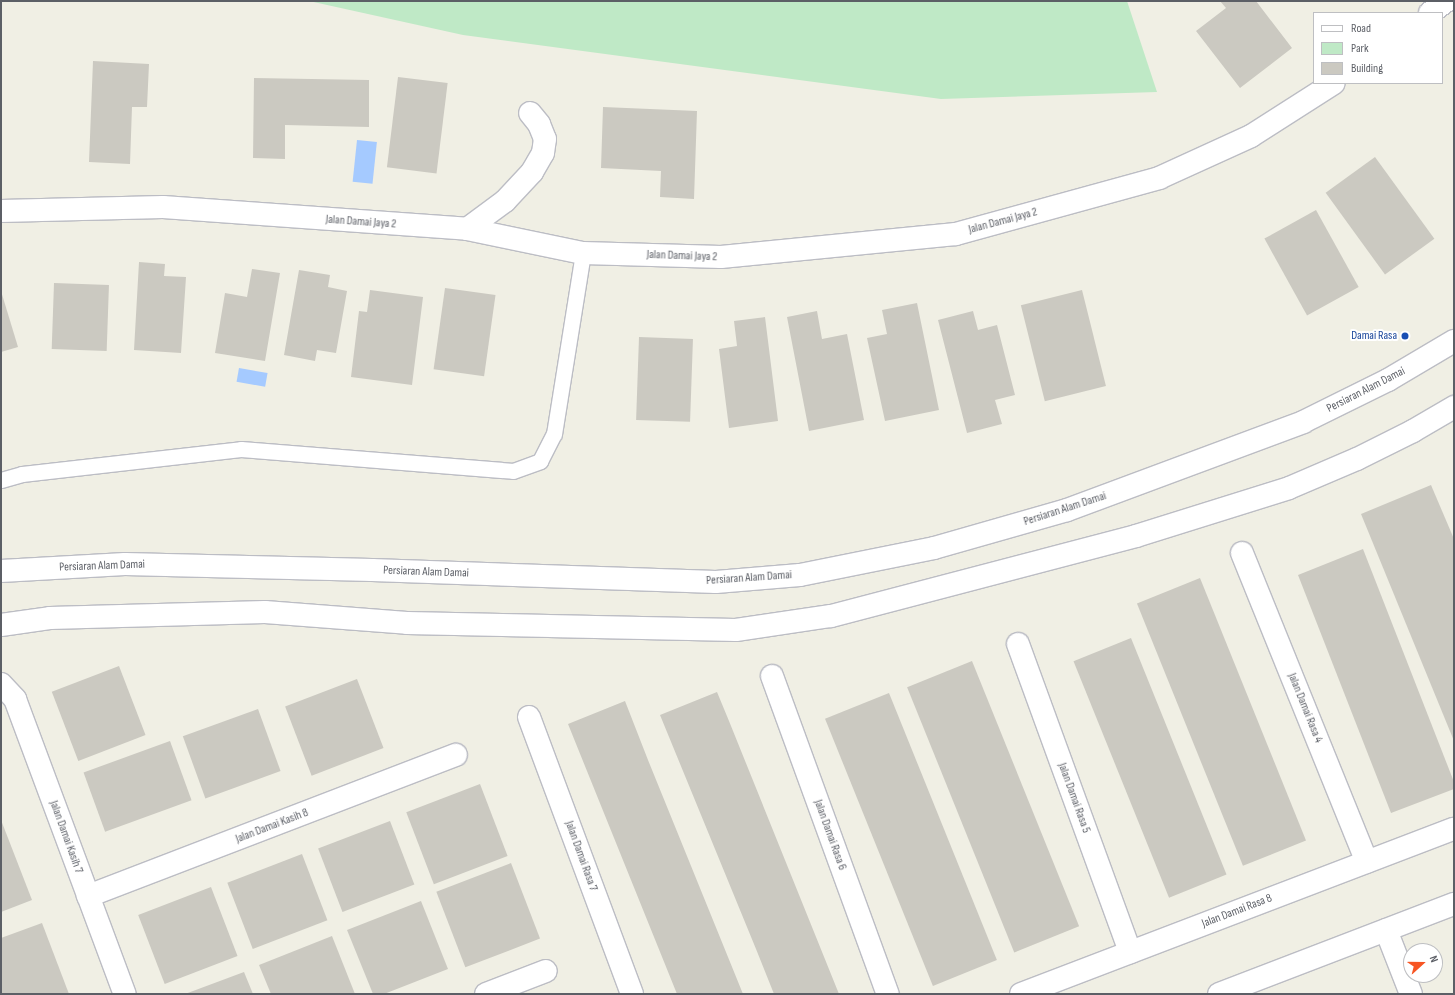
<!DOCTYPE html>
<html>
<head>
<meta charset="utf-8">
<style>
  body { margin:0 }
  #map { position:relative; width:1455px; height:995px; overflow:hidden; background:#f0efe4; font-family:"Sofia Sans Condensed",sans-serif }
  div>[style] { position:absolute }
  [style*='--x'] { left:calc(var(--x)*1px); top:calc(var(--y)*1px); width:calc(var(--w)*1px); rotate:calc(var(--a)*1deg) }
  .green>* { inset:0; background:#bfe9c6 }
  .water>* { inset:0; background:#a5caff; transform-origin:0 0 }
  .building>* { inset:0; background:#cbc9c1; transform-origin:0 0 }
  .roads { filter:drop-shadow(1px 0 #bcbdc4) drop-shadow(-1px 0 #bcbdc4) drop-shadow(0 1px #bcbdc4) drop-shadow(0 -1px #bcbdc4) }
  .service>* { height:15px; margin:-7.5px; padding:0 7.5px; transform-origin:7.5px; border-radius:7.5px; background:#fff }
  .minor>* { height:22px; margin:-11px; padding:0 11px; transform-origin:11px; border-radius:11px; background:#fff }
  .tertiary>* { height:22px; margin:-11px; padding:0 11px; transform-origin:11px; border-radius:11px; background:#fff }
  .dots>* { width:11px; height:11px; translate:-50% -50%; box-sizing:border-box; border:2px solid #fff; border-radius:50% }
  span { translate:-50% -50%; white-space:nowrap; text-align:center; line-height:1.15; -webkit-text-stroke:4px #fff; paint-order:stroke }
  .street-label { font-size:12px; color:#5c5f66 }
  .transit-label { font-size:12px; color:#164399 }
  .right { translate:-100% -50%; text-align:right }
  .frame { position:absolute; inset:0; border:2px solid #5c5f66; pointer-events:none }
  .legend { position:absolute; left:1313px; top:12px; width:130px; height:72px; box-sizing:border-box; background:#fff; border:1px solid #bebfc2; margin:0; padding:5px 7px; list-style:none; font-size:12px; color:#5c5f66 }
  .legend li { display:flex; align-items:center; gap:8px; height:20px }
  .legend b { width:20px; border:1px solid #bebfc2 }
  .north { position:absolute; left:1403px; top:943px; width:40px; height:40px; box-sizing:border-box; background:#fff; border:1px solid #bebfc2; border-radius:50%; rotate:69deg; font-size:11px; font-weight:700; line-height:16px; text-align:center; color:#5c5f66 }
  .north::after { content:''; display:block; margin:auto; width:14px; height:18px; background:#f75523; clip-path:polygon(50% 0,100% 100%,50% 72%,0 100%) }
</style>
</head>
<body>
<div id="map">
  <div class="green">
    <div style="clip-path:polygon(309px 1px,1127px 1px,1157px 92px,941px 99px,463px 35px)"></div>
  </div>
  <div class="water">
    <div style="left:357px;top:140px;width:20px;height:42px;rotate:6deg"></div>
    <div style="left:239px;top:368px;width:29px;height:14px;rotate:10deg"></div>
  </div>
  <div class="building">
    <div style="clip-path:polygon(1220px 1px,1256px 1px,1292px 48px,1240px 88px,1196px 31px,1226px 8px)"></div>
    <div style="clip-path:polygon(93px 61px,149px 64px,147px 107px,132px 107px,130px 164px,89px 162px)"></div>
    <div style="left:398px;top:77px;width:50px;height:91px;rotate:7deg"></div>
    <div style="clip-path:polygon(254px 78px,369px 80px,369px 127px,285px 125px,285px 159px,253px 158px)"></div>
    <div style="clip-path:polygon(603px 107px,697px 111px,694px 199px,660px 197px,661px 171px,601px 168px)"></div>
    <div style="left:1375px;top:157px;width:101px;height:61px;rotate:54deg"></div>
    <div style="left:1316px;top:210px;width:88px;height:59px;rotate:61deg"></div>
    <div style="clip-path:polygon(139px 262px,165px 264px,164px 276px,186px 277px,181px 353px,134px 350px)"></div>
    <div style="clip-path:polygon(252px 269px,280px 273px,265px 361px,215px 353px,225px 293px,247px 297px)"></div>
    <div style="clip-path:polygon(299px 270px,330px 275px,328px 287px,347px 291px,336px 353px,317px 350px,315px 361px,284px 355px)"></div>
    <div style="left:54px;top:283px;width:55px;height:66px;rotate:2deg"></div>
    <div style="left:445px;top:288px;width:51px;height:82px;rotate:8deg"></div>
    <div style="clip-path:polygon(370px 290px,423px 297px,412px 385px,351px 377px,359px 311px,367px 312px)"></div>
    <div style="left:1082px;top:290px;width:99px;height:63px;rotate:76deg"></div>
    <div style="clip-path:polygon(1px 291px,18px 347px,1px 352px)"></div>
    <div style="clip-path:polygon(917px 303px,939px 410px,885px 421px,867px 338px,887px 334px,882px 310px)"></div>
    <div style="clip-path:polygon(817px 311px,822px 339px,847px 334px,864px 420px,809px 431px,787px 317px)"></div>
    <div style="clip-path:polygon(973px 311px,978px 330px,997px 325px,1015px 395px,995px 400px,1002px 424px,967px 433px,938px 320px)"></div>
    <div style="clip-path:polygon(765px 317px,778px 421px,729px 428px,719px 349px,737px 346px,734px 321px)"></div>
    <div style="left:639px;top:337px;width:54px;height:83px;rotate:2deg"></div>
    <div style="clip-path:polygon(1431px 485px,1454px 539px,1454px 741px,1361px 514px)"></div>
    <div style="clip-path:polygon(1363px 549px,1454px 782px,1454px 789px,1391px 813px,1298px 575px)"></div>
    <div style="left:1200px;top:578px;width:283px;height:68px;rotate:68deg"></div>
    <div style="left:1131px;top:638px;width:255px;height:62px;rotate:68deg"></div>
    <div style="left:972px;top:661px;width:286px;height:70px;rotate:68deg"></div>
    <div style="left:119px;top:666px;width:74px;height:72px;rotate:69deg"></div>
    <div style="left:357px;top:679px;width:74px;height:77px;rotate:69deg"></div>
    <div style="clip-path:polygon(717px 692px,729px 721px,839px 994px,774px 994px,756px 949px,660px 715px)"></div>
    <div style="left:889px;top:693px;width:288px;height:69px;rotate:68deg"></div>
    <div style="clip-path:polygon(625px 701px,648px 760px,743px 994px,677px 994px,568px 724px)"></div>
    <div style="left:258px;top:709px;width:66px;height:80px;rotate:70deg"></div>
    <div style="left:170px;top:741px;width:63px;height:92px;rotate:70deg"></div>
    <div style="left:480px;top:784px;width:77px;height:79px;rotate:69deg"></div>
    <div style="clip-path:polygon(1px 820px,32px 900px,1px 912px)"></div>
    <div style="left:390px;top:821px;width:68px;height:77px;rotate:69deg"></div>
    <div style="left:302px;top:854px;width:71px;height:80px;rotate:69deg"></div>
    <div style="left:511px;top:863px;width:81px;height:80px;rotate:69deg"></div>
    <div style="left:211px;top:887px;width:74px;height:78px;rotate:69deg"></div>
    <div style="clip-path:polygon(421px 901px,448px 969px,384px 994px,373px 994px,347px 930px)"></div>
    <div style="clip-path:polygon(42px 923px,69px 994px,1px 994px,1px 938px)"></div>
    <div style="clip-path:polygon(332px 936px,355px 994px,271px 994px,259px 965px)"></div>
    <div style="clip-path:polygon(244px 972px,253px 994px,185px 994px)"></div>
  </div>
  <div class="roads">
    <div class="service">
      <div style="--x:1;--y:480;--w:22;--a:-16"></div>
      <div style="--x:22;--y:474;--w:220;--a:-6.5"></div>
      <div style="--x:241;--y:449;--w:273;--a:4.6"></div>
      <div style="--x:513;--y:471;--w:29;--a:-20"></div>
      <div style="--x:540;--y:461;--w:30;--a:-63"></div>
      <div style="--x:554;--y:434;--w:183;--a:-80.9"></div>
    </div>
    <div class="minor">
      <div style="--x:1430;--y:13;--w:20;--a:-37"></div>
      <div style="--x:1;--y:211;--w:162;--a:-1.4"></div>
      <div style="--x:163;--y:207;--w:305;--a:4.1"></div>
      <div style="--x:467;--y:229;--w:118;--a:11.7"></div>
      <div style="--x:583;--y:253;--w:138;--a:1.7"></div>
      <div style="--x:721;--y:257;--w:236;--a:-5.6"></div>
      <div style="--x:956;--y:234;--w:211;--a:-15.4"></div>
      <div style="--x:1159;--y:178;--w:101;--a:-24.5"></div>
      <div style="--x:1251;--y:136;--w:98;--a:-32.6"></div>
      <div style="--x:467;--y:229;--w:47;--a:-36.4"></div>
      <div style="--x:505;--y:201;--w:40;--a:-47"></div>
      <div style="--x:532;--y:172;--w:22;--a:-60"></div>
      <div style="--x:543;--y:153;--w:14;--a:-82"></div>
      <div style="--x:545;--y:139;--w:16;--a:-112"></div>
      <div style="--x:539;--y:124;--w:14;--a:-129"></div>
      <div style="--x:1242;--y:553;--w:333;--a:68"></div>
      <div style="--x:1018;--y:644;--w:328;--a:70"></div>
      <div style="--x:772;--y:676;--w:338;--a:70"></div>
      <div style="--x:1;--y:684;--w:21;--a:47"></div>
      <div style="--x:15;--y:699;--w:315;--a:69.6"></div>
      <div style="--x:529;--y:717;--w:296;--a:69.6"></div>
      <div style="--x:88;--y:896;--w:394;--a:-21"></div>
      <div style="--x:1386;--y:930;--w:69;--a:68.7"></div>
      <div style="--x:486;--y:994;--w:64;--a:-21"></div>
      <div style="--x:1021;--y:994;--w:463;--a:-20.9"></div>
      <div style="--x:1219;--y:994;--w:252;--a:-21"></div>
    </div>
    <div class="tertiary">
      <div style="--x:1;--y:571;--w:124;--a:-3.2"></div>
      <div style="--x:125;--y:564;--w:247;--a:1.4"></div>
      <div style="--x:372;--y:570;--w:344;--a:2"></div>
      <div style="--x:716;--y:582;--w:84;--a:-4.8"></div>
      <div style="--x:800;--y:575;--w:137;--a:-11.4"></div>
      <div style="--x:934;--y:548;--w:138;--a:-15.9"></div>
      <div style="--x:1067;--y:510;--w:252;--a:-20.4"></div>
      <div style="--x:1303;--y:422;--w:95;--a:-26.3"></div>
      <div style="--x:1388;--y:380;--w:77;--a:-30.6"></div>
      <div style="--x:1;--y:625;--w:49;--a:-8.1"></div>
      <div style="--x:50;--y:618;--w:215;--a:-1.6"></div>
      <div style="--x:265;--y:612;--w:142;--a:4.4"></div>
      <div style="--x:407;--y:623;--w:329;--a:1.2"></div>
      <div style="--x:736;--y:630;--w:96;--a:-8.4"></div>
      <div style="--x:831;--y:616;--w:315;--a:-14.7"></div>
      <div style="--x:1136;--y:536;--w:160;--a:-17.4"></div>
      <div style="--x:1289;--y:488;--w:74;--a:-23.1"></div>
      <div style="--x:1357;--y:459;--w:63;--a:-26.6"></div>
      <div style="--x:1413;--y:431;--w:48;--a:-30.3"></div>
    </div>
  </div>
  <div class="dots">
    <div style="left:1405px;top:336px;background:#1a4fb4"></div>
  </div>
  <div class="street-label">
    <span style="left:1003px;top:221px;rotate:-15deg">Jalan Damai Jaya 2</span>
    <span style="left:361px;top:222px;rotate:4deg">Jalan Damai Jaya 2</span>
    <span style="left:682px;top:256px;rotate:2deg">Jalan Damai Jaya 2</span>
    <span style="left:1366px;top:390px;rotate:-27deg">Persiaran Alam Damai</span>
    <span style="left:1065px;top:509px;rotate:-18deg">Persiaran Alam Damai</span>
    <span style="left:102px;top:566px;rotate:-2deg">Persiaran Alam Damai</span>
    <span style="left:426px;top:572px;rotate:2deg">Persiaran Alam Damai</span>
    <span style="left:749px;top:578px;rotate:-4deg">Persiaran Alam Damai</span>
    <span style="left:1305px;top:708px;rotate:68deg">Jalan Damai Rasa 4</span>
    <span style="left:1074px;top:798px;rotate:70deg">Jalan Damai Rasa 5</span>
    <span style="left:272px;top:826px;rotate:-21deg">Jalan Damai Kasih 8</span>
    <span style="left:830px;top:835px;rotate:70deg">Jalan Damai Rasa 6</span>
    <span style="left:66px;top:837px;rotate:70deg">Jalan Damai Kasih 7</span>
    <span style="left:581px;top:856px;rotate:70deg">Jalan Damai Rasa 7</span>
    <span style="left:1237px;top:911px;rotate:-21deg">Jalan Damai Rasa 8</span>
  </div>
  <div class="transit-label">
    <span class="right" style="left:1397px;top:336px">Damai Rasa</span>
  </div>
  <div class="frame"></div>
  <ul class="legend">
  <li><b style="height:5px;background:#fff"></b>Road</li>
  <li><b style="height:11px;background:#bfe9c6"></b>Park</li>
  <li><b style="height:11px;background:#cbc9c1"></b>Building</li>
  </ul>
  <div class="north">N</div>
</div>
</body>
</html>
